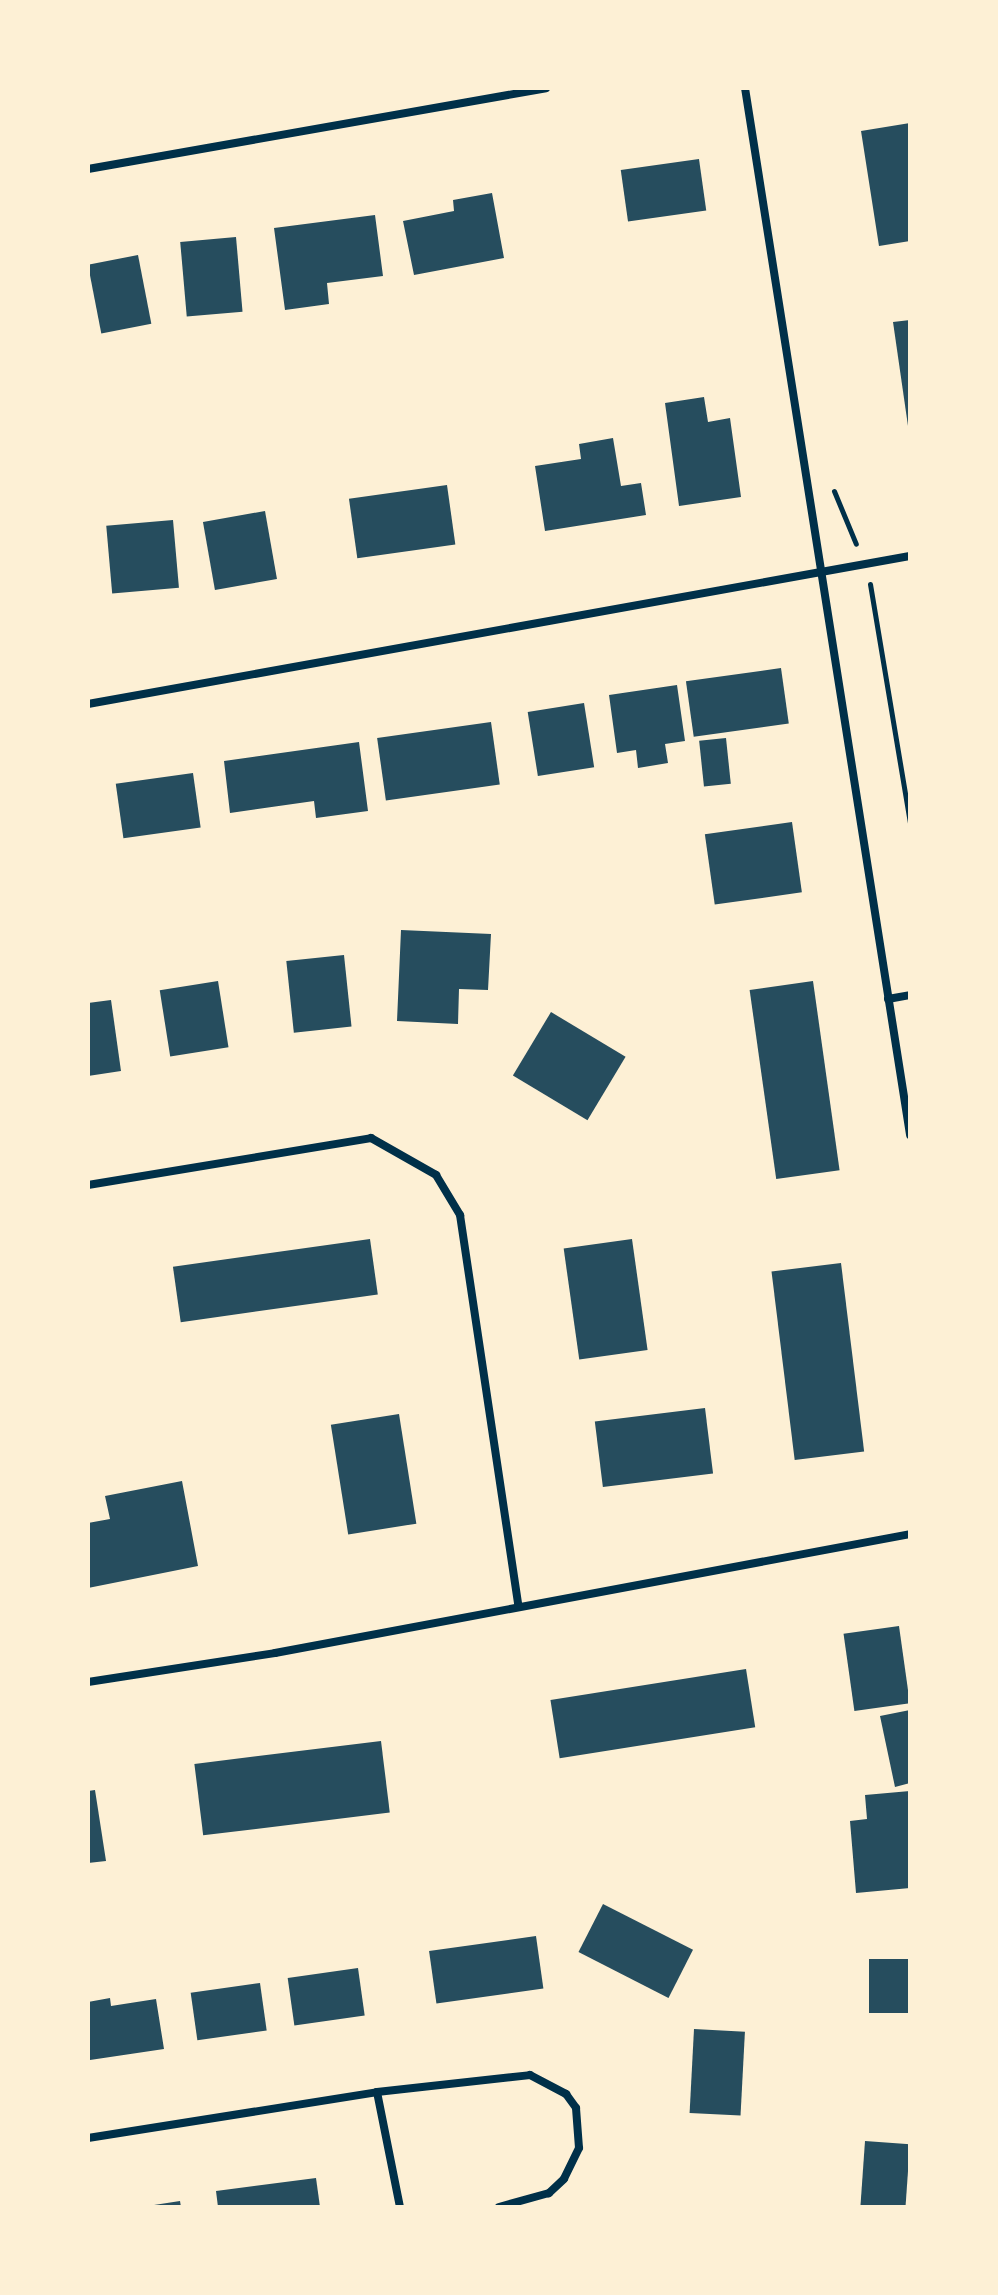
<!DOCTYPE html>
<html>
<head>
<meta charset="utf-8">
<style>
  body { margin:0 }
  #map { position:relative; width:998px; height:2295px; overflow:hidden; background:#fdf0d5; font-family:"Fira Sans Condensed",sans-serif }
  div>[style] { position:absolute }
  [style*='--x'] { left:calc(var(--x)*1px); top:calc(var(--y)*1px); width:calc(var(--w)*1px); rotate:calc(var(--a)*1deg) }
  .building>* { inset:0; background:#264d5e; transform-origin:0 0 }
  .path>* { height:5px; margin:-2.5px; padding:0 2.5px; transform-origin:2.5px; border-radius:2.5px; background:#003049 }
  .minor>* { height:8px; margin:-4px; padding:0 4px; transform-origin:4px; border-radius:4px; background:#003049 }
  span { translate:-50% -50%; white-space:nowrap; text-align:center; line-height:1.15; -webkit-text-stroke:8px #fdf0d5; paint-order:stroke }
  .frame { position:absolute; inset:0; border:90px solid #fdf0d5; pointer-events:none }
</style>
</head>
<body>
<div id="map">
  <div class="building">
    <div style="clip-path:polygon(910px 123px,910px 241px,879px 246px,861px 131px)"></div>
    <div style="left:699px;top:159px;width:52px;height:79px;rotate:82deg"></div>
    <div style="clip-path:polygon(492px 193px,504px 258px,414px 275px,403px 221px,454px 211px,453px 200px)"></div>
    <div style="clip-path:polygon(375px 215px,383px 276px,327px 283px,329px 304px,285px 310px,274px 228px)"></div>
    <div style="left:236px;top:237px;width:75px;height:56px;rotate:85deg"></div>
    <div style="left:138px;top:255px;width:70px;height:51px;rotate:79deg"></div>
    <div style="clip-path:polygon(910px 320px,910px 426px,908px 426px,893px 322px)"></div>
    <div style="clip-path:polygon(704px 397px,708px 422px,730px 418px,741px 497px,679px 506px,665px 403px)"></div>
    <div style="clip-path:polygon(613px 438px,621px 486px,641px 483px,646px 515px,545px 531px,535px 466px,581px 459px,579px 444px)"></div>
    <div style="left:447px;top:485px;width:60px;height:99px;rotate:82deg"></div>
    <div style="left:265px;top:511px;width:69px;height:63px;rotate:80deg"></div>
    <div style="left:173px;top:520px;width:68px;height:67px;rotate:85deg"></div>
    <div style="left:781px;top:668px;width:56px;height:96px;rotate:82deg"></div>
    <div style="clip-path:polygon(677px 685px,685px 741px,665px 744px,668px 763px,638px 768px,636px 750px,617px 753px,609px 695px)"></div>
    <div style="left:584px;top:703px;width:65px;height:57px;rotate:81deg"></div>
    <div style="left:491px;top:722px;width:63px;height:115px;rotate:82deg"></div>
    <div style="left:726px;top:738px;width:46px;height:27px;rotate:84deg"></div>
    <div style="clip-path:polygon(359px 742px,368px 811px,316px 818px,314px 801px,230px 813px,224px 761px)"></div>
    <div style="left:193px;top:773px;width:55px;height:78px;rotate:82deg"></div>
    <div style="left:792px;top:822px;width:71px;height:88px;rotate:82deg"></div>
    <div style="clip-path:polygon(401px 930px,491px 934px,488px 990px,459px 989px,458px 1024px,397px 1021px)"></div>
    <div style="left:344px;top:955px;width:72px;height:58px;rotate:84deg"></div>
    <div style="left:218px;top:981px;width:67px;height:59px;rotate:81deg"></div>
    <div style="left:813px;top:981px;width:191px;height:64px;rotate:82deg"></div>
    <div style="clip-path:polygon(111px 1000px,121px 1071px,88px 1076px,88px 1003px)"></div>
    <div style="left:551px;top:1012px;width:87px;height:74px;rotate:31deg"></div>
    <div style="left:370px;top:1239px;width:56px;height:199px;rotate:82deg"></div>
    <div style="left:632px;top:1239px;width:112px;height:69px;rotate:82deg"></div>
    <div style="left:841px;top:1263px;width:190px;height:70px;rotate:83deg"></div>
    <div style="left:705px;top:1408px;width:66px;height:111px;rotate:83deg"></div>
    <div style="left:399px;top:1414px;width:111px;height:69px;rotate:81deg"></div>
    <div style="clip-path:polygon(182px 1481px,198px 1566px,88px 1588px,88px 1523px,110px 1519px,105px 1496px)"></div>
    <div style="left:899px;top:1626px;width:78px;height:56px;rotate:82deg"></div>
    <div style="left:746px;top:1669px;width:59px;height:198px;rotate:81deg"></div>
    <div style="clip-path:polygon(910px 1710px,910px 1783px,895px 1787px,880px 1716px)"></div>
    <div style="left:381px;top:1741px;width:72px;height:188px;rotate:83deg"></div>
    <div style="clip-path:polygon(95px 1790px,106px 1861px,88px 1863px,88px 1791px)"></div>
    <div style="clip-path:polygon(910px 1791px,910px 1888px,856px 1893px,850px 1821px,867px 1819px,865px 1795px)"></div>
    <div style="left:603px;top:1904px;width:101px;height:54px;rotate:27deg"></div>
    <div style="left:536px;top:1936px;width:53px;height:108px;rotate:82deg"></div>
    <div style="left:910px;top:1959px;width:54px;height:41px;rotate:90deg"></div>
    <div style="left:358px;top:1968px;width:48px;height:71px;rotate:82deg"></div>
    <div style="left:260px;top:1983px;width:48px;height:70px;rotate:82deg"></div>
    <div style="clip-path:polygon(110px 1998px,111px 2006px,156px 1999px,164px 2049px,90px 2060px,88px 2002px)"></div>
    <div style="left:694px;top:2029px;width:51px;height:84px;rotate:3deg"></div>
    <div style="left:865px;top:2141px;width:45px;height:66px;rotate:4deg"></div>
    <div style="clip-path:polygon(316px 2178px,320px 2207px,218px 2207px,216px 2191px)"></div>
    <div style="clip-path:polygon(180px 2201px,181px 2207px,154px 2207px,154px 2205px)"></div>
  </div>
  <div class="path">
    <div style="--x:834;--y:491;--w:57;--a:67.5"></div>
    <div style="--x:870;--y:584;--w:243;--a:80.5"></div>
  </div>
  <div class="minor">
    <div style="--x:745;--y:88;--w:1060;--a:81.04"></div>
    <div style="--x:88;--y:169;--w:465;--a:-10"></div>
    <div style="--x:88;--y:704;--w:835;--a:-10.21"></div>
    <div style="--x:888;--y:999;--w:22;--a:-10"></div>
    <div style="--x:88;--y:1185;--w:287;--a:-9.4"></div>
    <div style="--x:371;--y:1138;--w:75;--a:29.6"></div>
    <div style="--x:436;--y:1175;--w:47;--a:59"></div>
    <div style="--x:460;--y:1215;--w:393;--a:81.5"></div>
    <div style="--x:88;--y:1682;--w:189;--a:-8.8"></div>
    <div style="--x:275;--y:1653;--w:646;--a:-10.61"></div>
    <div style="--x:377;--y:2092;--w:117;--a:78.7"></div>
    <div style="--x:88;--y:2138;--w:293;--a:-9"></div>
    <div style="--x:377;--y:2092;--w:154;--a:-6.3"></div>
    <div style="--x:530;--y:2075;--w:41;--a:27.8"></div>
    <div style="--x:566;--y:2094;--w:17;--a:54"></div>
    <div style="--x:576;--y:2108;--w:40;--a:85.7"></div>
    <div style="--x:579;--y:2148;--w:34;--a:116"></div>
    <div style="--x:564;--y:2179;--w:21;--a:137"></div>
    <div style="--x:549;--y:2193;--w:52;--a:164.4"></div>
  </div>
  <div class="frame"></div>
</div>
</body>
</html>
